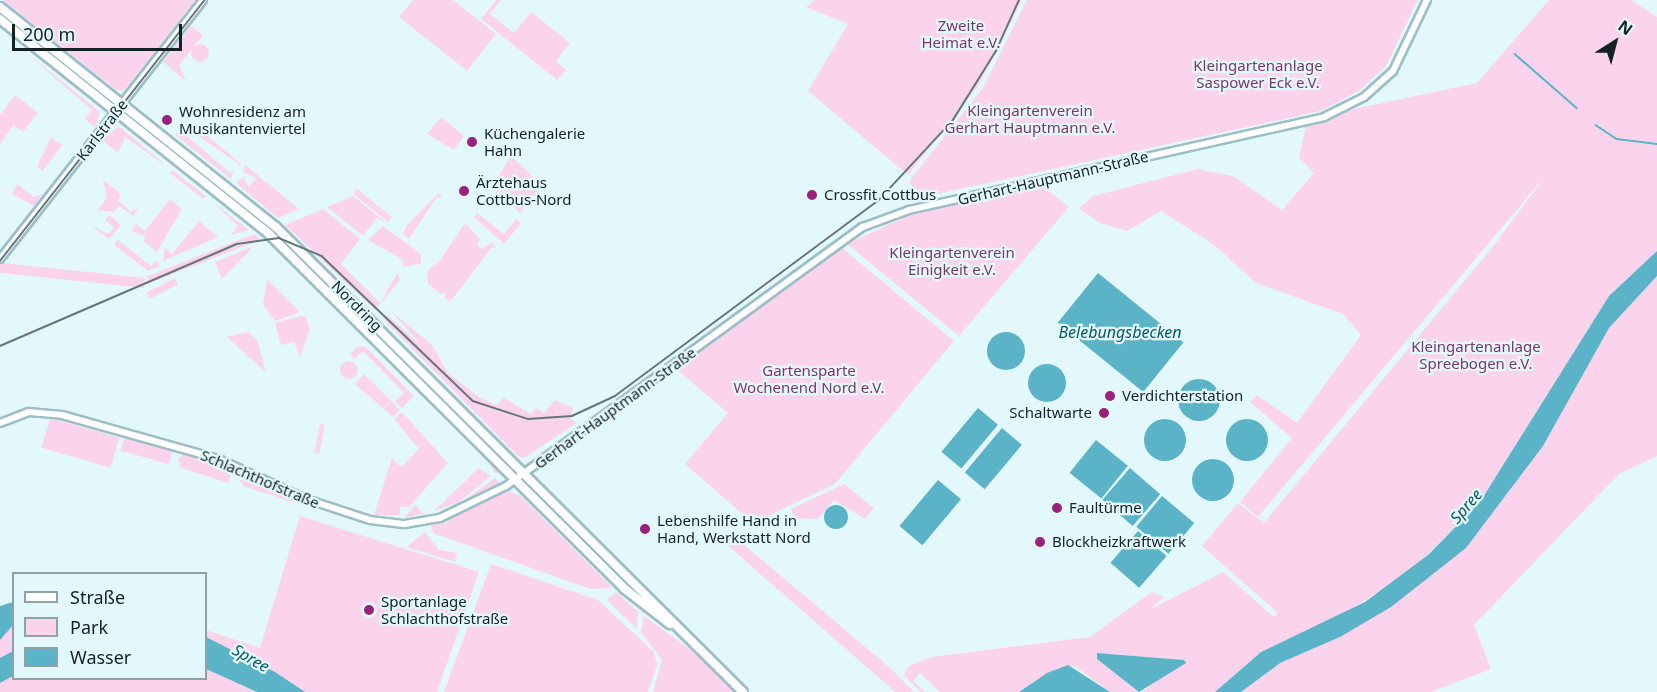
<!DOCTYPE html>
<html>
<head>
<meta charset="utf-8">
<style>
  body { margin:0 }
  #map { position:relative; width:1657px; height:692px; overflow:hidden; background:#e3f8fd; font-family:"Noto Sans",sans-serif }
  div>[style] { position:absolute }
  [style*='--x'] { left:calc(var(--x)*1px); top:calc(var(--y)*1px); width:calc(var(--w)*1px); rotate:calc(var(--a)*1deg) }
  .green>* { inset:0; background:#fcd3ed; transform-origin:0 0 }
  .round { border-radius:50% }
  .water>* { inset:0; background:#5ab3c6; transform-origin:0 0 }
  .stream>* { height:1.5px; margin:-0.75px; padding:0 0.75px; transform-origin:0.75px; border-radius:0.75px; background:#5ab3c6 }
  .roads { filter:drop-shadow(2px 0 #9cbec6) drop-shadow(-2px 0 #9cbec6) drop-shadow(0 2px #9cbec6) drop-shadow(0 -2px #9cbec6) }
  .minor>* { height:6px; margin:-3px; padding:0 3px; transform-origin:3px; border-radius:3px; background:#fff }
  .major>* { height:8px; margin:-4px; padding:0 4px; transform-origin:4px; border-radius:4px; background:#fff }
  .tram>* { height:1.5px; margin:-0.75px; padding:0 0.75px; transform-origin:0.75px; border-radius:0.75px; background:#66767a }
  .dots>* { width:16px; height:16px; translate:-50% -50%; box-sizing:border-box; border:3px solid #e3f8fd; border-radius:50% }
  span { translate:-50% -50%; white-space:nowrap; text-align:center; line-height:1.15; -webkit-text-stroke:4.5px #e3f8fd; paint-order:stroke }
  .park-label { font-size:15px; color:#7e3669 }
  .poi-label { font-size:15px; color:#152225 }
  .left { translate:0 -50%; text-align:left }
  .right { translate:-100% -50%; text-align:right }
  .street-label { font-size:15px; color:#152225 }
  .water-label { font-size:16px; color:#0a5866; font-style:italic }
  .legend { position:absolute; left:12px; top:572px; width:195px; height:108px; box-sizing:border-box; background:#e3f8fd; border:2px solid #91a2a7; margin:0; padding:8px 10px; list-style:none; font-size:18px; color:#152225 }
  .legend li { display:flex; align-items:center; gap:12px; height:30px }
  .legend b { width:30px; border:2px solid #91a2a7 }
  .north { position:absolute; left:1585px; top:12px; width:60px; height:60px; -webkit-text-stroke:4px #e3f8fd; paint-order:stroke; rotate:36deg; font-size:16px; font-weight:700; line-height:24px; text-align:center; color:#152225 }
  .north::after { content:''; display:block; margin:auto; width:21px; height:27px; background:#152225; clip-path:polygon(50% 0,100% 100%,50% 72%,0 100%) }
  .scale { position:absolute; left:12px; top:24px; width:170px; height:27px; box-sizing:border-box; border:3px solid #152225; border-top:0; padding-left:8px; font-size:18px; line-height:21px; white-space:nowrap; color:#152225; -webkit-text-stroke:4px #e3f8fd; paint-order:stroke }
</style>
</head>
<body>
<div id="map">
  <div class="green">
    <div style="clip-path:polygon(3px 0,195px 0,124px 91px,116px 90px)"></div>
    <div style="clip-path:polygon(413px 0,453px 0,496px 34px,467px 71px,399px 17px)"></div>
    <div style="clip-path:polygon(496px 0,501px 0,490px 14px,514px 33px,531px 12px,570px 43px,556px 61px,566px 70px,557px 80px,481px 19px)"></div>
    <div style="clip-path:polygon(815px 0,1022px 0,978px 86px,908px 175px,808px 91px,848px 24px,806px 7px)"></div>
    <div style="clip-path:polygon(1027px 0,1418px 0,1386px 66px,1359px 91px,1321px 111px,919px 198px,909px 181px,983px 88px)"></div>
    <div style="clip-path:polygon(1549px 0,1631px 0,1657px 17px,1657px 251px,1609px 296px,1480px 502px,1407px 575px,1329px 622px,1261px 652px,1215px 692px,1142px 692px,1184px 660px,1098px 653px,1097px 659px,1139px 692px,1110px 692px,1075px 666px,1047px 673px,1019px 692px,940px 692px,920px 673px,913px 681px,925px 692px,920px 692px,904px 675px,909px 666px,932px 657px,1090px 637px,1152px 592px,1164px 597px,1149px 610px,1223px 572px,1274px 617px,1278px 613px,1202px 546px,1238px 503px,1264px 523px,1495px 244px,1547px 174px,1258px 517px,1240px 502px,1292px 438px,1250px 402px,1257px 395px,1297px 423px,1361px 335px,1343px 314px,1256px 283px,1213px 244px,1161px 211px,1127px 231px,1100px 223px,1079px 208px,1093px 196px,1198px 169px,1233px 176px,1282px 210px,1314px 173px,1299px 158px,1306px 126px,1349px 110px,1477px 83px)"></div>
    <div style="clip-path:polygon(0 11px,107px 95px,0 16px)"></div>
    <div style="clip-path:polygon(0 24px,49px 62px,47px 65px,0 28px)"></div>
    <div style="clip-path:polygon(191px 26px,203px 35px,179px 65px,186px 81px,163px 62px)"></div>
    <div class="round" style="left:191px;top:44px;width:18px;height:18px"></div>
    <div style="clip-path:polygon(23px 50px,100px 112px,95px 127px,85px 119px,92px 110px)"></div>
    <div style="clip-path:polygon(53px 66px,100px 104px,99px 105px,51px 69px)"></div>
    <div style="clip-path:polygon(15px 95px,38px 113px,23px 132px,13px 125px,0 145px,0 115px)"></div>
    <div style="clip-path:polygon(441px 117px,464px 136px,454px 150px,427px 134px)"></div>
    <div style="clip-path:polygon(132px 121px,174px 149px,262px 220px,213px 185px)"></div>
    <div style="clip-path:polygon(190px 122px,232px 156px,240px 164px,239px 169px,239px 164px,187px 128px)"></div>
    <div style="clip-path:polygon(118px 127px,121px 128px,169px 168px,125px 137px,118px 153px,102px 140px)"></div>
    <div style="clip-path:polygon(130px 127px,257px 229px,256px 230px,128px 130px)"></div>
    <div style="clip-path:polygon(180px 130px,230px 173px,234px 170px,231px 179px,175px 135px)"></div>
    <div style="clip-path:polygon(51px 137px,62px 145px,43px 171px,37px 166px)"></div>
    <div style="clip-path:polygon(173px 138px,229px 181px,225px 181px)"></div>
    <div style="clip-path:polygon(511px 156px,542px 185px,520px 213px,492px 186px)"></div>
    <div style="clip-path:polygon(245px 165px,299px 209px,278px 218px,236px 183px,243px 177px,249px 187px,256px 178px,243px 172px)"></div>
    <div style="clip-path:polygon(172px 170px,206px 196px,203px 199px,170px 173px)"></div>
    <div style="clip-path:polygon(103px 180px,121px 194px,118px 201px,131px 211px,138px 209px,134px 216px,119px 206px,114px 212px,98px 210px,107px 198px)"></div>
    <div style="clip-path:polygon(17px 184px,34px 197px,43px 194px,34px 206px,12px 194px)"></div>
    <div style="clip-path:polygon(1042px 186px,1069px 207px,959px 336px,847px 244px,912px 214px)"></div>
    <div style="left:357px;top:189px;width:45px;height:6px;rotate:39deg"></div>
    <div style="clip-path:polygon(439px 193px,442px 197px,437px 197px,409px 239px,403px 234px,408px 224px)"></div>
    <div style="clip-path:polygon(353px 196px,387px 223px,377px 218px,363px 236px,327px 207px)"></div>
    <div style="clip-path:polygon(170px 199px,182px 209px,157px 252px,143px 241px,146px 236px,131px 231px,136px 224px,145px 231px)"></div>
    <div style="clip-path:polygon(210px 200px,249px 230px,231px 235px,238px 226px)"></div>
    <div style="clip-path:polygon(323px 209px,360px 239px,341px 264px,380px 303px,398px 272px,400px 280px,375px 310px,285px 225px)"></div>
    <div style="clip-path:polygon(477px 213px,504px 234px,516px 219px,521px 223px,504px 244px,474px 217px)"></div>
    <div style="clip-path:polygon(109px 215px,121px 225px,109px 239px,90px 225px,108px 234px,114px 227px,105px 220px)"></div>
    <div style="clip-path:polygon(199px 221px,218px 237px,163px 261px,165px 248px,172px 254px)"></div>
    <div style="clip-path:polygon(465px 223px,480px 239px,477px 245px,482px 249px,492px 242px,496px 248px,492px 247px,450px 302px,444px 297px,448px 292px,440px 294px,428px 284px,427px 271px,440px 261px)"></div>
    <div style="clip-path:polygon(383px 226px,421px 254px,421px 264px,403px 267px,403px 260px,368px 240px)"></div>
    <div style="clip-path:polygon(254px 234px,260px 240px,147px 284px,148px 276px)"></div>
    <div style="clip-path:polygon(117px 239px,151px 266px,157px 260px,160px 266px,148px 271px,114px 245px)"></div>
    <div style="clip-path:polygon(299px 245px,303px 246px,362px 307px)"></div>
    <div style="clip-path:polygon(254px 246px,222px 279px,215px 262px)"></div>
    <div style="clip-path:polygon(841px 247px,954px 341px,835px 484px,753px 523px,685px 464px,728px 413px,676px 369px)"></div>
    <div style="clip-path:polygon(1657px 276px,1657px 456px,1619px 474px,1474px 625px,1491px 669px,1431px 692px,1241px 692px,1280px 663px,1340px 637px,1466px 548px,1543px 446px,1609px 328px)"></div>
    <div style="left:145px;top:278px;width:10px;height:158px;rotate:96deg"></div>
    <div style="left:175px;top:278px;width:7px;height:32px;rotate:63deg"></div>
    <div style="clip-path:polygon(267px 279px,299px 311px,298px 313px,275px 321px,263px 305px)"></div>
    <div style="clip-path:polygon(390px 310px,432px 345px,448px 373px,479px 397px,496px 405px,504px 398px,531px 414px,536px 408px,544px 413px,555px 400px,573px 408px,571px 419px,577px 423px,524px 458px,518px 456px,384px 320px,387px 315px,422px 346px)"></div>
    <div style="clip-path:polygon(300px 316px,306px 317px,310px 329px,300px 357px,294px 342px,281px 345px,275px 323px)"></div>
    <div style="clip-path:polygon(388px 330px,435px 376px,514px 456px,513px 458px)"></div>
    <div style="clip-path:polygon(248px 332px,257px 340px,266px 372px,227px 337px)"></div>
    <div style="clip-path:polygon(382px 336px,509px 462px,507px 464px,379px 339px)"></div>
    <div style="clip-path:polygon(358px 346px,366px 347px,414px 396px,402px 408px,395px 401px,404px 393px,363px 351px,354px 359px,350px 354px)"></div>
    <div class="round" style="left:340px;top:361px;width:18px;height:18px"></div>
    <div style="clip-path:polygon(392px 362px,393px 361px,501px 470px,496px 474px,482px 453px)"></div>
    <div style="clip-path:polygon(364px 374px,400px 410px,393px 417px,355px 384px)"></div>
    <div style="clip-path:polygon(402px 412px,448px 463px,409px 507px,400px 507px,400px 515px,374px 515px,392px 458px,401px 467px,419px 449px,394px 419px)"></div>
    <div style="left:50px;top:418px;width:72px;height:31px;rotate:16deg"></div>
    <div style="left:320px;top:424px;width:5px;height:29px;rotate:11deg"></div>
    <div style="left:125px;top:435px;width:50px;height:16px;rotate:16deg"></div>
    <div style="clip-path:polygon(184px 453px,234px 470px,236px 477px,231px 475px,228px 483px,181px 468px,178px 459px)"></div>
    <div style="clip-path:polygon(479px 468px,491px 476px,459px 502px,434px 511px)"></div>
    <div style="clip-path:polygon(247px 477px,302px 500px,302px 505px,243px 486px,240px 480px)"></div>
    <div style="clip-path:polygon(495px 478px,500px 483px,456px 508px,455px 507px)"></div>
    <div style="clip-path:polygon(844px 484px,874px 508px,865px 519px,834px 500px,818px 519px,794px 518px,791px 509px)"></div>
    <div style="clip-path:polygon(507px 491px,521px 496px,613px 588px,590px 589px,433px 533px,431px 525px,446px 522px,444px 530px,449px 519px)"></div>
    <div style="clip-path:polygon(415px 505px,423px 513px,430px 512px,404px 518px)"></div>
    <div style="clip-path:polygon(300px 516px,479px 572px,437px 692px,305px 692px,206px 637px,206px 630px,260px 648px)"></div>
    <div style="clip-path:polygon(425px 532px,439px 550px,457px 553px,455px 562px,407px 547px)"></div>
    <div style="clip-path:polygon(737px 539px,888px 666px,914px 692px,895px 692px,725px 543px)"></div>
    <div style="clip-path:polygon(491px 564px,598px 600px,654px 652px,657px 665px,648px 692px,444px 692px)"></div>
    <div style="clip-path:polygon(616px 592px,638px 612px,637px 629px,607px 600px)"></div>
    <div style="clip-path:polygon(644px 616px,695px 653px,733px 692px,653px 692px,662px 660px,641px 632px)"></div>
    <div style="clip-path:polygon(13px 625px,13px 651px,0 658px,0 640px)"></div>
    <div style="clip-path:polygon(206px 669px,257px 692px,0 692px,0 683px,13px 676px,206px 678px)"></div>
  </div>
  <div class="water">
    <div style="clip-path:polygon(1657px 251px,1657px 276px,1609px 328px,1543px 446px,1466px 548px,1391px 607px,1340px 637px,1280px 663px,1241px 692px,1215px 692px,1261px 652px,1365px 602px,1428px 555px,1480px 502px,1609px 296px)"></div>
    <div style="left:1098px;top:273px;width:110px;height:64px;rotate:39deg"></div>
    <div class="round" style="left:987px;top:332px;width:38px;height:38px"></div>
    <div class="round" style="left:1028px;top:364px;width:38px;height:38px"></div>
    <div class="round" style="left:1178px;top:379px;width:42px;height:42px"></div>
    <div style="left:978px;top:408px;width:26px;height:57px;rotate:40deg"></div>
    <div class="round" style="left:1226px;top:419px;width:42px;height:42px"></div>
    <div class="round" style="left:1144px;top:419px;width:42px;height:42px"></div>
    <div style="left:1002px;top:428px;width:26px;height:58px;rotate:40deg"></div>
    <div style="left:1096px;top:440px;width:41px;height:42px;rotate:39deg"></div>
    <div class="round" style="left:1192px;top:459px;width:42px;height:42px"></div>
    <div style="left:1130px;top:468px;width:40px;height:42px;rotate:41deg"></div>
    <div style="left:938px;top:480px;width:30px;height:60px;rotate:40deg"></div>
    <div style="left:1162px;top:496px;width:42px;height:40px;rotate:40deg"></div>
    <div class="round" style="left:824px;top:505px;width:24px;height:24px"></div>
    <div style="left:1138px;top:531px;width:38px;height:42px;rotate:41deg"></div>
    <div style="clip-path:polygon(13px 602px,13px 625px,0 640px,0 606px)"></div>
    <div style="clip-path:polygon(206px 637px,275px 672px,305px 692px,257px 692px,206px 669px)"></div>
    <div style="clip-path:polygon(13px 651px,13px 676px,0 683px,0 658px)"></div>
    <div style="clip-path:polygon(1097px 653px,1184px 660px,1186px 663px,1139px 692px,1097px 659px)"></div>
    <div style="clip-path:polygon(1068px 665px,1110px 692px,1019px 692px,1047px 673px)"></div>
  </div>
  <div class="stream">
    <div style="--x:1515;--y:54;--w:82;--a:41.1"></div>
    <div style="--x:1596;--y:125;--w:25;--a:34"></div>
    <div style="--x:1617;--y:139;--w:40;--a:7.1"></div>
  </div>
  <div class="roads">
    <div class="minor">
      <div style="--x:0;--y:259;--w:329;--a:-51.9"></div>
      <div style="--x:0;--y:423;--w:31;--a:-21"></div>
      <div style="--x:29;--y:412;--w:33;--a:5"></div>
      <div style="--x:62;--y:415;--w:163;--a:15.7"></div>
      <div style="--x:219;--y:459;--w:96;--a:24.7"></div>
      <div style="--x:306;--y:499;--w:67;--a:18.2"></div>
      <div style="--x:370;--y:520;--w:35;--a:7"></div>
      <div style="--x:405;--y:524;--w:36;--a:-10"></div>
      <div style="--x:440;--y:518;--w:73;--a:-25.9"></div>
      <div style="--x:506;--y:486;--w:441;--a:-36"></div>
      <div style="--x:863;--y:227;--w:49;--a:-20.3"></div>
      <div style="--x:909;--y:210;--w:425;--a:-12.6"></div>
      <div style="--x:1324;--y:117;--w:45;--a:-26.6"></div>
      <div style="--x:1364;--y:97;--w:39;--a:-42"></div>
      <div style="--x:1393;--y:71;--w:79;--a:-64.4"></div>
    </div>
    <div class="major">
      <div style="--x:0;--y:7;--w:353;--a:38.6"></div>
      <div style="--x:276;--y:227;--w:659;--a:44.88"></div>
      <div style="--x:0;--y:19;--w:344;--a:38.6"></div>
      <div style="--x:269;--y:234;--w:503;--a:44.92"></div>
      <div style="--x:625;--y:589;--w:57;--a:37.9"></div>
    </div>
  </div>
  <div class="tram">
    <div style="--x:0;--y:261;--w:332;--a:-51.9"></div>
    <div style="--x:0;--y:346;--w:258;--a:-23.3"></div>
    <div style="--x:237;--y:244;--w:42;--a:-8.1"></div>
    <div style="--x:279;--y:238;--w:47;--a:22.7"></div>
    <div style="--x:322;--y:256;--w:209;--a:43.8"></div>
    <div style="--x:473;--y:401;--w:58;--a:18.1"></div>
    <div style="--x:528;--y:419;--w:44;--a:-3.9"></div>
    <div style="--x:572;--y:416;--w:47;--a:-24.9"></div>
    <div style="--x:615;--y:396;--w:327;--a:-36.6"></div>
    <div style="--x:878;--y:201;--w:110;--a:-47.2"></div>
    <div style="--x:953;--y:120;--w:81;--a:-58.1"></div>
    <div style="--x:996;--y:51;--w:56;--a:-65.7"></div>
  </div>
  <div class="dots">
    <div style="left:167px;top:120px;background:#99217b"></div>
    <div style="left:472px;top:142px;background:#99217b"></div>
    <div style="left:464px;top:191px;background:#99217b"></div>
    <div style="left:812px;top:195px;background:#99217b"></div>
    <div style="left:1110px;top:396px;background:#99217b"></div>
    <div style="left:1104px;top:413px;background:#99217b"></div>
    <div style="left:1057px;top:508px;background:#99217b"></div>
    <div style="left:645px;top:529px;background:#99217b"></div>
    <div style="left:1040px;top:542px;background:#99217b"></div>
    <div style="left:369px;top:610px;background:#99217b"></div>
  </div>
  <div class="park-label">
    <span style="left:961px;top:34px">Zweite<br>Heimat e.V.</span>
    <span style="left:1258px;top:74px">Kleingartenanlage<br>Saspower Eck e.V.</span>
    <span style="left:1030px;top:119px">Kleingartenverein<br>Gerhart Hauptmann e.V.</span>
    <span style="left:952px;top:261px">Kleingartenverein<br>Einigkeit e.V.</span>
    <span style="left:1476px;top:355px">Kleingartenanlage<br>Spreebogen e.V.</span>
    <span style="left:809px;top:379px">Gartensparte<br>Wochenend Nord e.V.</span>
  </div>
  <div class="poi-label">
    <span class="left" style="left:179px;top:120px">Wohnresidenz am<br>Musikantenviertel</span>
    <span class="left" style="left:484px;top:142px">Küchengalerie<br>Hahn</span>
    <span class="left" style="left:476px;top:191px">Ärztehaus<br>Cottbus-Nord</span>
    <span class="left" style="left:824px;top:195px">Crossfit Cottbus</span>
    <span class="left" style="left:1122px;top:396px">Verdichterstation</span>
    <span class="right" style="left:1092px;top:413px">Schaltwarte</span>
    <span class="left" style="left:1069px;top:508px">Faultürme</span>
    <span class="left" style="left:657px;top:529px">Lebenshilfe Hand in<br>Hand, Werkstatt Nord</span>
    <span class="left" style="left:1052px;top:542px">Blockheizkraftwerk</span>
    <span class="left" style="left:381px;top:610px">Sportanlage<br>Schlachthofstraße</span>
  </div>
  <div class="street-label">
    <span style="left:102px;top:130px;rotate:-52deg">Karlstraße</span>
    <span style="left:1053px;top:178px;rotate:-13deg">Gerhart-Hauptmann-Straße</span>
    <span style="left:357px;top:306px;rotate:45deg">Nordring</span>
    <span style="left:615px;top:408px;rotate:-36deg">Gerhart-Hauptmann-Straße</span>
    <span style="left:260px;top:479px;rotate:23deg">Schlachthofstraße</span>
  </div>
  <div class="water-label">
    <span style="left:1120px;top:332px">Belebungsbecken</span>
    <span style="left:1466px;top:506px;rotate:-49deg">Spree</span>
    <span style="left:251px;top:658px;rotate:30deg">Spree</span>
  </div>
  <ul class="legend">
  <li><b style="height:8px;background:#fff"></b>Straße</li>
  <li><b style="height:16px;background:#fcd3ed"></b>Park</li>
  <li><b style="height:16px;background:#5ab3c6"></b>Wasser</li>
  </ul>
  <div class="north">N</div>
  <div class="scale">200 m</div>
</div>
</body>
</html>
